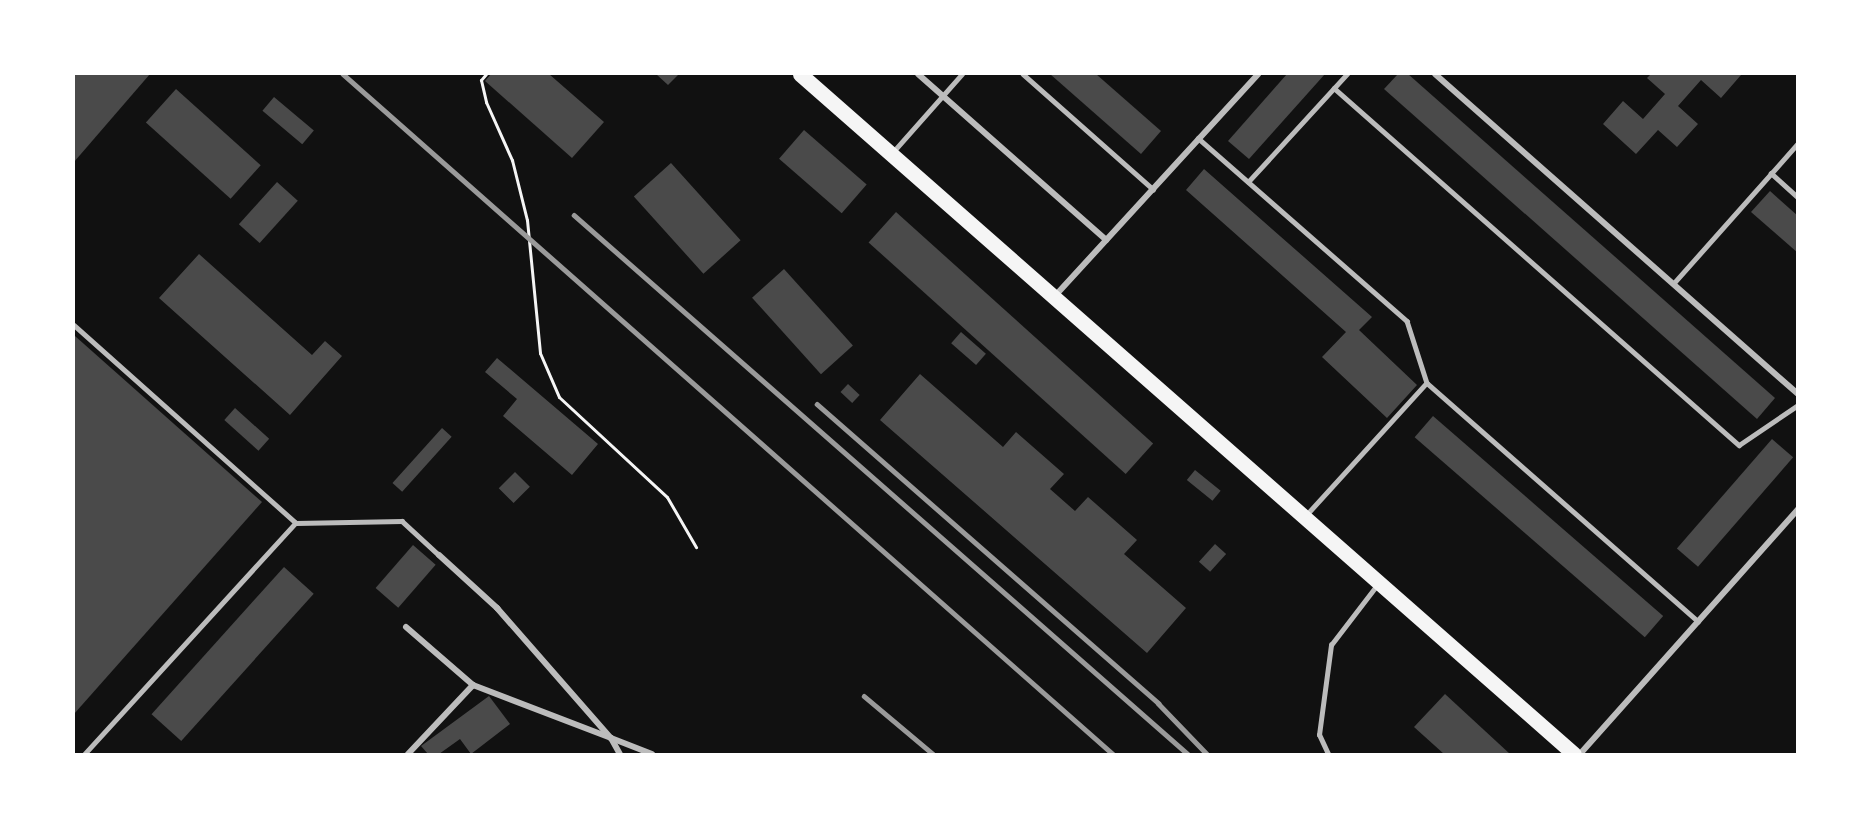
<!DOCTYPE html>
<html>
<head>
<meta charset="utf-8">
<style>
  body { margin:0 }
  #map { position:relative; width:1871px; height:828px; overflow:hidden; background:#111; font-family:Commissioner,sans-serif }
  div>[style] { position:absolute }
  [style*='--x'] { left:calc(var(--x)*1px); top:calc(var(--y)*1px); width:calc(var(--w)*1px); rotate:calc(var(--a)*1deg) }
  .building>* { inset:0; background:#4a4a4a; transform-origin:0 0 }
  .path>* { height:3px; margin:-1.5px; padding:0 1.5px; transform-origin:1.5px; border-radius:1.5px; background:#f5f5f5 }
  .service>* { height:4.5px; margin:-2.25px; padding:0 2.25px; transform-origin:2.25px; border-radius:2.25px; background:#bcbcbc }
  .minor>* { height:6px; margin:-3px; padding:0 3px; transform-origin:3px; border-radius:3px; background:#bcbcbc }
  .primary>* { height:15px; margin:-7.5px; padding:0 7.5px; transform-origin:7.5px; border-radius:7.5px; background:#f5f5f5 }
  .rail>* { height:4.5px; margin:-2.25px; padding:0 2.25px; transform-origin:2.25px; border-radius:2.25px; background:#9a9a9a }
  span { translate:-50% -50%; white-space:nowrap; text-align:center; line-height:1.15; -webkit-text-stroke:6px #fff; paint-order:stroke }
  .frame { position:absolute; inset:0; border:75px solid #fff; pointer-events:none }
</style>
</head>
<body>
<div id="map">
  <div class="building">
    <div style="clip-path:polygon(74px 74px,150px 74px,74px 162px)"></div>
    <div style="clip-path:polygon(491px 74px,549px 74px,604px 122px,572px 158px,485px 81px)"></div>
    <div style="clip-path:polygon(656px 74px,679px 74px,668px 85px)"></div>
    <div style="clip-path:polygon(1050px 74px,1096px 74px,1161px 131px,1141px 154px)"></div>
    <div style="clip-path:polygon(1287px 74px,1325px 74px,1249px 159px,1228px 141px)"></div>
    <div style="clip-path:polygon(1398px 74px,1408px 74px,1775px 398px,1757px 419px,1384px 89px)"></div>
    <div style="clip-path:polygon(1651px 74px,1740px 74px,1741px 75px,1721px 98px,1701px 80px,1678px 106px,1698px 124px,1677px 147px,1658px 130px,1636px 154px,1603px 124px,1623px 101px,1643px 119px,1665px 94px,1647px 78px)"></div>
    <div style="left:176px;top:89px;width:114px;height:45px;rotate:42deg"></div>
    <div style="left:274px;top:97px;width:52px;height:18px;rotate:40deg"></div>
    <div style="left:804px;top:130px;width:83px;height:38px;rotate:41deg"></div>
    <div style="left:671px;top:163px;width:104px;height:50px;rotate:48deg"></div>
    <div style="clip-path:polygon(1204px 169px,1372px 317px,1359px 330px,1417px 385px,1387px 418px,1322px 357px,1346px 332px,1186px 190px)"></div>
    <div style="left:277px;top:182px;width:28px;height:57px;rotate:42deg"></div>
    <div style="clip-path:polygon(1770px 191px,1798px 216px,1798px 253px,1751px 212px)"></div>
    <div style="left:896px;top:212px;width:346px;height:41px;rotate:42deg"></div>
    <div style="clip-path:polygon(199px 254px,312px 355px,325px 341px,342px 356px,290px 415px,159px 298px)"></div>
    <div style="left:784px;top:269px;width:103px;height:43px;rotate:48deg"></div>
    <div style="left:961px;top:332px;width:33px;height:15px;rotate:41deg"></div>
    <div style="clip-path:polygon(75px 336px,262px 502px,74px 714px,74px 338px)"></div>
    <div style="clip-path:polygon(497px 358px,598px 444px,572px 475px,503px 416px,517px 399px,485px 372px)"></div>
    <div style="clip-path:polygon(920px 374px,1003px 447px,1016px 432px,1064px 474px,1050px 489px,1075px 511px,1088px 497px,1137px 540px,1124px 554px,1186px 608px,1147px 653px,880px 420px)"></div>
    <div style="left:848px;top:384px;width:16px;height:11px;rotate:43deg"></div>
    <div style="left:235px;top:408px;width:46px;height:16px;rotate:42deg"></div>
    <div style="left:1433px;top:416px;width:305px;height:28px;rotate:41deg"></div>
    <div style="left:442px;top:428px;width:13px;height:74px;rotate:42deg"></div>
    <div style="left:1772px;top:439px;width:28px;height:145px;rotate:41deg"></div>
    <div style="left:1195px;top:470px;width:33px;height:13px;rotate:39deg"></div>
    <div style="left:515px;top:472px;width:21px;height:23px;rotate:45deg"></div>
    <div style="left:1215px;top:544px;width:15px;height:24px;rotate:42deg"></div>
    <div style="left:413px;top:545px;width:30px;height:57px;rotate:41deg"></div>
    <div style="left:284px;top:567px;width:40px;height:198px;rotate:42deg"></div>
    <div style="clip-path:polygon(1445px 694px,1510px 754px,1444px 754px,1414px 727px)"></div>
    <div style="clip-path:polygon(489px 696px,510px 724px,471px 754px,460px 739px,439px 754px,428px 754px,421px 746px)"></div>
  </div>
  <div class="path">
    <div style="--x:486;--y:74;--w:8;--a:130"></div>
    <div style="--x:481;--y:80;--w:23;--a:77"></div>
    <div style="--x:486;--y:102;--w:64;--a:65.9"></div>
    <div style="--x:512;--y:160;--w:62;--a:76"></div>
    <div style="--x:527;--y:220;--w:134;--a:84.4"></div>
    <div style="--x:540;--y:353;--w:48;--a:66.6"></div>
    <div style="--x:559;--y:397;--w:147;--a:42.8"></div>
    <div style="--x:667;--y:497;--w:58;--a:59.9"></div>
  </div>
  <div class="service">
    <div style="--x:1023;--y:74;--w:174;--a:41.5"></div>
    <div style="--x:1334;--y:88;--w:540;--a:41.4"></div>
    <div style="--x:1739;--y:445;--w:71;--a:-34.1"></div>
    <div style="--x:1198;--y:138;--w:278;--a:41.2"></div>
    <div style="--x:1407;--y:321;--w:65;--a:72.1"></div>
    <div style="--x:1427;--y:383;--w:180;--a:132.3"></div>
    <div style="--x:893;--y:152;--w:104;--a:-48.5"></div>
    <div style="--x:1771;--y:173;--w:36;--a:42"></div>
    <div style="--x:1248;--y:182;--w:147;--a:-47.5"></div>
    <div style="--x:1673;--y:284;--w:188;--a:-48.4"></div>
    <div style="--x:74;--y:325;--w:297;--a:41.7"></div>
    <div style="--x:296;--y:523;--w:313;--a:132.4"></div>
    <div style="--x:1427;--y:383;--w:361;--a:41.3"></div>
    <div style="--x:296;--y:523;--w:106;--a:-1.1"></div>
    <div style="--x:402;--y:521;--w:50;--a:42.6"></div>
    <div style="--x:1328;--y:754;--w:21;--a:-115"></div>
    <div style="--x:1319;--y:735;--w:91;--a:-82.4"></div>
    <div style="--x:1331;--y:645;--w:76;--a:-52.5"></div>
  </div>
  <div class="minor">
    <div style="--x:918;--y:74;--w:251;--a:41.4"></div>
    <div style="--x:1435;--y:74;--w:484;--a:41.4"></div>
    <div style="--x:1054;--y:297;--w:302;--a:-47.5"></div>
    <div style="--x:439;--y:555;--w:79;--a:42.4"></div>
    <div style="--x:497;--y:608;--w:173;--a:48.8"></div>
    <div style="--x:611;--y:738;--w:44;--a:21.3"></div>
    <div style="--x:406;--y:627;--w:89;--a:40.9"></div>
    <div style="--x:473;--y:685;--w:148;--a:21"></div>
    <div style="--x:611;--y:738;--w:18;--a:61"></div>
    <div style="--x:408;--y:754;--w:95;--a:-46.7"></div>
    <div style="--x:1580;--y:754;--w:328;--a:-48.3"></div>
  </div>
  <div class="primary">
    <div style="--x:800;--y:74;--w:1030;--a:41.3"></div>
  </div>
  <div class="rail">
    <div style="--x:343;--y:74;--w:1027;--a:41.45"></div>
    <div style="--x:574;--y:215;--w:817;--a:41.28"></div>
    <div style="--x:817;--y:404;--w:454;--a:41.2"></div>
    <div style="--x:1158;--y:703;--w:71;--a:46.1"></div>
    <div style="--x:864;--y:696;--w:90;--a:40"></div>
  </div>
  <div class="frame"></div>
</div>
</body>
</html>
